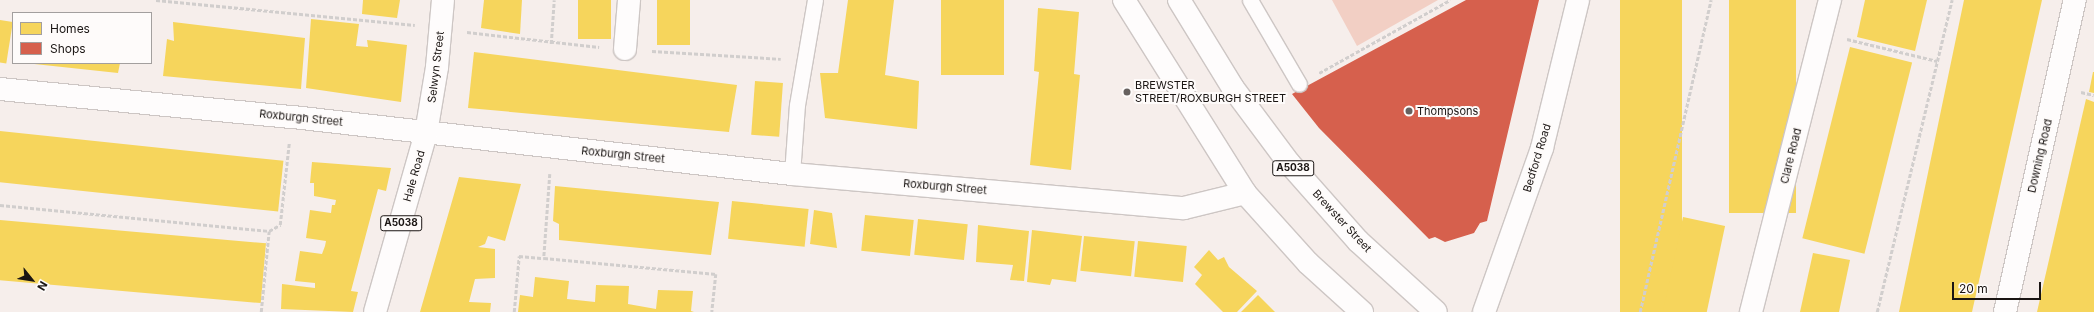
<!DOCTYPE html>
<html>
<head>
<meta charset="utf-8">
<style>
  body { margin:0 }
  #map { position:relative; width:2094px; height:312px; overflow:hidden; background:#f6eeeb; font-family:Inter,sans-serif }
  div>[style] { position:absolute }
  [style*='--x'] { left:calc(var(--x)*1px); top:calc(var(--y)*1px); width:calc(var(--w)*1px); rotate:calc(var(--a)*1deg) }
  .green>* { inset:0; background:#f2cfc4 }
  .homes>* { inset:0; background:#f6d55c; transform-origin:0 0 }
  .shops>* { inset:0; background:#d6604d }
  .path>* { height:2.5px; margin-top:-1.25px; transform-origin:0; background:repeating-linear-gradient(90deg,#d1cecd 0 4px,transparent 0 6px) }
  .roads { filter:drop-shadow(1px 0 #cdc6c4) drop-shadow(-1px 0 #cdc6c4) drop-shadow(0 1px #cdc6c4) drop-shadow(0 -1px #cdc6c4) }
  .lane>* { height:15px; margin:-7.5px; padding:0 7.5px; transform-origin:7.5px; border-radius:7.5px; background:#fefcfc }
  .street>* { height:22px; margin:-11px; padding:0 11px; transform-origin:11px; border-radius:11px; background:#fefcfc }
  .primary>* { height:22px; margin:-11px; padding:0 11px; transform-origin:11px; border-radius:11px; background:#fefcfc }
  .dots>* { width:11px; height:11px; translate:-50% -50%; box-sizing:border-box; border:2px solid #fefbfa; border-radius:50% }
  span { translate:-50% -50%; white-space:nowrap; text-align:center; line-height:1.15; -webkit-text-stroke:4px #fefbfa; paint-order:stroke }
  .shield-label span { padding:1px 3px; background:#fefbfa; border:1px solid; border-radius:3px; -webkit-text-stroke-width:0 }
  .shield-label { font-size:10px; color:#1a1513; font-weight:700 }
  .street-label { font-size:11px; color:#1a1513 }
  .poi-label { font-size:11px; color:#1a1513 }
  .left { translate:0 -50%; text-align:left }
  .legend { position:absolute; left:12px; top:12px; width:140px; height:52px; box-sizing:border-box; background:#fefbfa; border:1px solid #a39f9e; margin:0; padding:5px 7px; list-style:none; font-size:12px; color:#1a1513 }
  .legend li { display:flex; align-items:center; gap:8px; height:20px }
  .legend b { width:20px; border:1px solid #a39f9e }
  .north { position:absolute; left:12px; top:260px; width:40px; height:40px; -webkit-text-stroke:3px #fefbfa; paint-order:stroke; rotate:120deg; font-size:11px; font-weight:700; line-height:16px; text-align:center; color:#1a1513 }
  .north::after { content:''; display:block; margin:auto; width:14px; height:18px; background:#1a1513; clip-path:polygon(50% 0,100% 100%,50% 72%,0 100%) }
  .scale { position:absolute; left:1952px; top:282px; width:89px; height:18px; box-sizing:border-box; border:2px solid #1a1513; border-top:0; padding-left:5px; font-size:12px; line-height:14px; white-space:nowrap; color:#1a1513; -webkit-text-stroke:3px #fefbfa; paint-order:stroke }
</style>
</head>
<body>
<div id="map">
  <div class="green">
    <div style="clip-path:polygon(1332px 0,1438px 0,1357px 46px)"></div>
  </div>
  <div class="homes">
    <div style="clip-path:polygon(363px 0,400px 0,397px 18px,362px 14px)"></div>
    <div style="clip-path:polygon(484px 0,522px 0,520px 34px,481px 28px)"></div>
    <div style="left:578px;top:0;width:33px;height:39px"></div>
    <div style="left:657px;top:0;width:33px;height:45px"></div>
    <div style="clip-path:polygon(848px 0,894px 0,885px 75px,919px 81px,917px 129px,825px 118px,820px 73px,838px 73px)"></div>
    <div style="left:941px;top:0;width:63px;height:75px"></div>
    <div style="left:1620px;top:0;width:62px;height:320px"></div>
    <div style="left:1729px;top:0;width:67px;height:213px"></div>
    <div style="clip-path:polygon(1865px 0,1927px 0,1915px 51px,1857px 37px)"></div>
    <div style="clip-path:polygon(1964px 0,2042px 0,1972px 312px,1899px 312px)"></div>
    <div style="clip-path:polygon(1038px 8px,1079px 12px,1074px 74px,1080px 75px,1071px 170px,1030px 165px,1039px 72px,1034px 71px)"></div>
    <div style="clip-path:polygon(311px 19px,359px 24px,356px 46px,368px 47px,367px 40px,407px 45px,401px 102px,306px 88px)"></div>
    <div style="left:0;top:20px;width:13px;height:42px;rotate:9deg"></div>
    <div style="clip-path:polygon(173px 22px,305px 38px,301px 89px,163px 76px,167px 39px,174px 41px)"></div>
    <div style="left:1850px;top:47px;width:64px;height:197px;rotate:14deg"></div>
    <div style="clip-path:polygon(474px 52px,737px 85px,729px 132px,468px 108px)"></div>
    <div style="clip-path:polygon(25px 63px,120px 63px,118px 73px)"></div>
    <div style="clip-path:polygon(2093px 72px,2094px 72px,2094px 93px,2089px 92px)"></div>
    <div style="left:755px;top:81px;width:28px;height:54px;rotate:4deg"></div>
    <div style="clip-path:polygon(2086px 99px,2094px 102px,2094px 312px,2037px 312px)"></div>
    <div style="left:0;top:131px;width:285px;height:51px;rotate:6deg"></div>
    <div style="clip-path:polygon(312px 162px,391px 168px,386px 191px,378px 189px,351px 291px,358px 292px,353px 312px,281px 309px,282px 284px,315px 288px,315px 283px,295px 281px,300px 251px,322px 254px,325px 246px,326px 241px,306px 238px,310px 210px,331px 213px,332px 205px,335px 205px,336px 200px,314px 196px,314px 183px,310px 183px)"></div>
    <div style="clip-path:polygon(459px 177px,521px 184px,505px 241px,488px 236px,485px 244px,478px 247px,495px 249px,495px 278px,475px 279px,469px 302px,491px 303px,490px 312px,420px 312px)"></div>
    <div style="clip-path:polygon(555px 186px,719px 202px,711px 255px,559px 240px,559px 224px,553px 221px)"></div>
    <div style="left:732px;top:201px;width:77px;height:38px;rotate:6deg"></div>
    <div style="clip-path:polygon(814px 210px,832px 213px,837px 248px,810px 244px)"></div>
    <div style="left:865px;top:215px;width:49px;height:36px;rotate:6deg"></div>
    <div style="left:1683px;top:217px;width:43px;height:97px;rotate:12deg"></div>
    <div style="left:918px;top:219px;width:50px;height:36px;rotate:6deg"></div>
    <div style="left:0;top:220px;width:267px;height:60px;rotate:5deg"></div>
    <div style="clip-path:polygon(978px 225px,1029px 231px,1024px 281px,1010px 280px,1013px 265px,976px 262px)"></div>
    <div style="clip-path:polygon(1032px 230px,1082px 236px,1076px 282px,1052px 279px,1050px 285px,1027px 282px)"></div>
    <div style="left:1084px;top:236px;width:51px;height:35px;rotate:6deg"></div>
    <div style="left:1138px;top:241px;width:49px;height:36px;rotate:6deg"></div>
    <div style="clip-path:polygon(1209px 250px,1218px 260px,1224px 257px,1229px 267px,1257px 291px,1237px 312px,1223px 312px,1195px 284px,1202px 275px,1194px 267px)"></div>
    <div style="clip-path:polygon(1813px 253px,1850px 260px,1839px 312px,1800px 312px)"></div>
    <div style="clip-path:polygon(535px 277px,569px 281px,567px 299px,595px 302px,596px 285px,629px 286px,628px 304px,656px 309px,658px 290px,693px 291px,691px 311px,694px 312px,518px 312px,520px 295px,533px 297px)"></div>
    <div style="clip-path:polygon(1258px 295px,1275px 312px,1241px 312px)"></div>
  </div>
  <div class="shops">
    <div style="clip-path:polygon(1466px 0,1539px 0,1487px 221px,1480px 223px,1474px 233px,1445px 242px,1435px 237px,1429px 239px,1319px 128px,1292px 94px)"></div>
  </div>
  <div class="path">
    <div style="--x:156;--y:0;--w:260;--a:5.5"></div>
    <div style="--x:467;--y:32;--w:133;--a:6.5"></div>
    <div style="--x:1847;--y:39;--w:93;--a:13.7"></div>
    <div style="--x:551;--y:44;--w:44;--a:-86.1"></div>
    <div style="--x:652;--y:51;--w:129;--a:3.5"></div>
    <div style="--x:1319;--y:73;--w:150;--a:-29.1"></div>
    <div style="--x:2081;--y:92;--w:13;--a:13"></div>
    <div style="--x:550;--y:174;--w:84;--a:94.1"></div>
    <div style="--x:544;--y:258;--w:173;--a:5.3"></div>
    <div style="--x:716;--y:274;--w:38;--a:96"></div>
    <div style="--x:0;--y:205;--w:270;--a:5.5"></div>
    <div style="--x:269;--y:231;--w:13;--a:-29"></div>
    <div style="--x:280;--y:225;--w:82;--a:-83.7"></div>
    <div style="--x:261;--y:312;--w:81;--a:-84.4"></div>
    <div style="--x:514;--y:312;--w:56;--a:-84.9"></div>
    <div style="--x:519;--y:256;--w:25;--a:5"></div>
    <div style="--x:1640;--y:312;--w:320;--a:-77.2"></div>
    <div style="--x:1877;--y:312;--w:321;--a:-76.5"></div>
  </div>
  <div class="roads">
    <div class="lane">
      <div style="--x:1250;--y:0;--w:97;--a:59.7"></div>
      <div style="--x:792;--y:174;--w:69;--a:-85.9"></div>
      <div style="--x:797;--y:105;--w:107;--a:-80.3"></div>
    </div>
    <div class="street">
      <div style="--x:625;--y:49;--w:49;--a:-85.3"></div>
      <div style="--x:0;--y:89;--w:294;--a:5.5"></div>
      <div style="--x:293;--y:117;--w:502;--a:6.52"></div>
      <div style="--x:792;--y:174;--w:393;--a:5"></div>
      <div style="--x:1184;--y:208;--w:63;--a:-13.8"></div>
      <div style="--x:1484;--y:312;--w:174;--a:-70.5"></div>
      <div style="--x:1542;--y:148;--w:152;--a:-76.3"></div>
      <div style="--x:1751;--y:312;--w:322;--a:-75.8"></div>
      <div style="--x:2005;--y:312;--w:320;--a:-77.4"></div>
    </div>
    <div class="primary">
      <div style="--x:1124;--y:0;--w:228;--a:57.9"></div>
      <div style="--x:1245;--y:193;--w:94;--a:48"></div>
      <div style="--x:1308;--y:263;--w:73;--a:42.2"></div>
      <div style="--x:1179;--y:0;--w:103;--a:58.5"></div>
      <div style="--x:1233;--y:88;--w:94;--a:53.3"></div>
      <div style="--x:1289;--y:163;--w:104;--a:48.5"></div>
      <div style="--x:1358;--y:241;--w:105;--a:42.3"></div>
      <div style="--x:375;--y:312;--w:186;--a:-74.1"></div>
      <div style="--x:426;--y:133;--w:67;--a:-80.5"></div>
      <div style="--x:437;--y:67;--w:67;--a:-84.9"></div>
    </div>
  </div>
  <div class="dots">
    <div style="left:1127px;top:92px;background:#67615f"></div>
    <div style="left:1409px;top:111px;background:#67615f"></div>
  </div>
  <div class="shield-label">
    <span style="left:1293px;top:168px">A5038</span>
    <span style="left:401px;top:223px">A5038</span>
  </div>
  <div class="street-label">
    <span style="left:436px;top:67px;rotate:-83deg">Selwyn Street</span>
    <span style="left:301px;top:118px;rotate:6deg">Roxburgh Street</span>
    <span style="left:623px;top:155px;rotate:6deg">Roxburgh Street</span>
    <span style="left:1791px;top:156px;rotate:-76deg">Clare Road</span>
    <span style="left:2040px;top:156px;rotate:-77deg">Downing Road</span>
    <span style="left:1537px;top:158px;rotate:-73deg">Bedford Road</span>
    <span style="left:414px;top:176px;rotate:-74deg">Hale Road</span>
    <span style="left:945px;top:187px;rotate:5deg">Roxburgh Street</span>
    <span style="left:1342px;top:221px;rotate:47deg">Brewster Street</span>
  </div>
  <div class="poi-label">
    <span class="left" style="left:1135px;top:92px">BREWSTER<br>STREET/ROXBURGH STREET</span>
    <span class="left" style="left:1417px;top:111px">Thompsons</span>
  </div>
  <ul class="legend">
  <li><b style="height:11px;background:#f6d55c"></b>Homes</li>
  <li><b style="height:11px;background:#d6604d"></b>Shops</li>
  </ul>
  <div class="north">N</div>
  <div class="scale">20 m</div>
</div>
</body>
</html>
